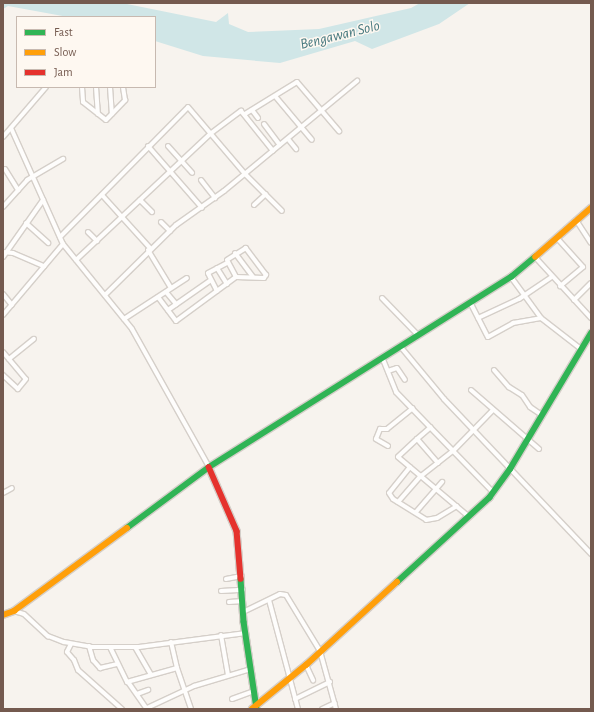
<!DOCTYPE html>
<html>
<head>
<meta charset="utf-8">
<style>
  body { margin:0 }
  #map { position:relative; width:594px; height:712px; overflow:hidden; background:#f7f3ee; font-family:"Alegreya Sans",sans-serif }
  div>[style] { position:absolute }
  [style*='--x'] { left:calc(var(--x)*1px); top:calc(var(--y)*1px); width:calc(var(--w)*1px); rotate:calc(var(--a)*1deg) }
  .water>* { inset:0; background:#d0e6e7 }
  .roads { filter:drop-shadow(1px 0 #d5cfc9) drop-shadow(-1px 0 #d5cfc9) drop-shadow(0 1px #d5cfc9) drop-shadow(0 -1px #d5cfc9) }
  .street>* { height:4px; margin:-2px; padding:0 2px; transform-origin:2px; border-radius:2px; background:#fefdfc }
  .fast>* { height:5.5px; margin:-2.75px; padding:0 2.75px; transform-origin:2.75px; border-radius:2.75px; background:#30b455 }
  .slow>* { height:5.5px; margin:-2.75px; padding:0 2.75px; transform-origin:2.75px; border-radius:2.75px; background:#ff9f0a }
  .jam>* { height:5.5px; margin:-2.75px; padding:0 2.75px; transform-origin:2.75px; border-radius:2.75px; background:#e5322d }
  span { translate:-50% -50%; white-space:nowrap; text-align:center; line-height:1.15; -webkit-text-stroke:3px #fef8f1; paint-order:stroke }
  .water-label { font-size:15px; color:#47797f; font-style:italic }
  .frame { position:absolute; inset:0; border:4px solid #745a4f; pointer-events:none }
  .legend { position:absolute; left:16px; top:16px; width:140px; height:72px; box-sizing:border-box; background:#fef8f1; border:1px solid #c7b9b0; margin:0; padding:5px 7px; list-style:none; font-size:12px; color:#745a4f }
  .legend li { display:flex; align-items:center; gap:8px; height:20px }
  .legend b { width:20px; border:1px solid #c7b9b0 }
</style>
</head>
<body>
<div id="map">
  <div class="water">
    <div style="clip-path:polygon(3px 3px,122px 3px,216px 22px,228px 13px,229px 24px,248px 32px,319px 29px,411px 8px,420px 3px,470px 3px,439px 24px,372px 49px,355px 41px,280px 63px,203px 56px,155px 41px,155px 17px,68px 17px,8px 6px,3px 9px)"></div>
  </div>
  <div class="roads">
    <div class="street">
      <div style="--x:82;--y:87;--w:15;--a:86"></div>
      <div style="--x:83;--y:102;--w:29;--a:38"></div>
      <div style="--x:106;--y:120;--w:28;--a:-46"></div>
      <div style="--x:125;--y:100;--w:13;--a:-99"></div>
      <div style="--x:96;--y:87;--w:27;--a:86"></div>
      <div style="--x:110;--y:87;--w:27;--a:86"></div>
      <div style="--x:275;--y:96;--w:57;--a:49.9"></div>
      <div style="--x:252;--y:110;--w:10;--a:53"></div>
      <div style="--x:245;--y:114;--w:61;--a:-31.6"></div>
      <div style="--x:297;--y:82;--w:65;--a:49.4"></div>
      <div style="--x:264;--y:124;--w:26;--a:53"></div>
      <div style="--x:11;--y:128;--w:127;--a:65.9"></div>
      <div style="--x:63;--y:244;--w:109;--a:50.9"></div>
      <div style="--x:132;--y:329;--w:158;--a:60.8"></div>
      <div style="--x:3;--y:137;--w:66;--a:-49.3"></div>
      <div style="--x:288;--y:139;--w:13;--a:51"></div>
      <div style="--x:148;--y:146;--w:82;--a:48.9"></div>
      <div style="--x:168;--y:146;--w:36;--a:48"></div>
      <div style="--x:5;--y:169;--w:25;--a:58"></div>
      <div style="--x:201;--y:180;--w:23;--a:52"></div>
      <div style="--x:102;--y:195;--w:72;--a:47.8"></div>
      <div style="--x:140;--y:200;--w:17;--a:45"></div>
      <div style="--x:254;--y:205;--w:16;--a:-43"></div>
      <div style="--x:3;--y:207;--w:36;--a:-48"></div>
      <div style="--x:27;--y:180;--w:42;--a:-30.3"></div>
      <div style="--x:576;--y:220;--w:27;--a:57"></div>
      <div style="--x:161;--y:222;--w:13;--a:45"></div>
      <div style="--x:26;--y:223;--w:30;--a:42"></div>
      <div style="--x:88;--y:232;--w:13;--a:45"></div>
      <div style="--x:60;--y:237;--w:182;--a:-45.4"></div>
      <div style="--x:188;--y:107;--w:88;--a:49.6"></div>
      <div style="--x:245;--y:174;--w:52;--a:45"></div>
      <div style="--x:557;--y:238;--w:39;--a:48"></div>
      <div style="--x:583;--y:267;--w:30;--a:140"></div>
      <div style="--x:148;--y:250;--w:44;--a:58.8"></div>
      <div style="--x:3;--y:252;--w:10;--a:6"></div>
      <div style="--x:13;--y:253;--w:34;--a:23"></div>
      <div style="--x:235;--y:253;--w:30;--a:53"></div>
      <div style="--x:3;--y:257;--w:70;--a:-54.9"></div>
      <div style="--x:535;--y:257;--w:83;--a:47.4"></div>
      <div style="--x:76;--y:260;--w:184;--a:-43.2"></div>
      <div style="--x:210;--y:134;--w:39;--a:-37"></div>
      <div style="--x:241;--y:111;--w:51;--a:51.3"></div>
      <div style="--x:217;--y:268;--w:19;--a:58"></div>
      <div style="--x:511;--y:277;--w:51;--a:53.8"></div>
      <div style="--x:541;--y:318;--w:51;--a:37.8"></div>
      <div style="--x:217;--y:291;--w:20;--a:-117"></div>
      <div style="--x:208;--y:273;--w:21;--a:-28"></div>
      <div style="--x:166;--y:292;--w:16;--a:50"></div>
      <div style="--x:3;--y:294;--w:14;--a:51"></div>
      <div style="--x:105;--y:295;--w:100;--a:-44.6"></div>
      <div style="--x:176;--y:225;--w:59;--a:-35.3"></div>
      <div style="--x:224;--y:191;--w:173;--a:-39.6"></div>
      <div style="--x:158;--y:297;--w:30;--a:53"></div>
      <div style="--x:176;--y:321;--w:74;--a:-36.3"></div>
      <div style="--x:236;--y:277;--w:28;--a:2"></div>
      <div style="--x:264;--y:278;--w:4;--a:-56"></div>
      <div style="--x:266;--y:275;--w:34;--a:-127"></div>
      <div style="--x:246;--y:248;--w:22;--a:148"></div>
      <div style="--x:227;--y:260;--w:19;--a:62"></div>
      <div style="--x:382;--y:298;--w:52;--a:45.8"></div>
      <div style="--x:574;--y:300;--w:24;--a:-45"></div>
      <div style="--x:471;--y:304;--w:37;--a:63"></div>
      <div style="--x:488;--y:337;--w:29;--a:-29"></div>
      <div style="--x:513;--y:323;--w:28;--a:-10"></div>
      <div style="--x:168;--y:310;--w:52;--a:-34.9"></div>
      <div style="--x:3;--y:315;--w:93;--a:-49.8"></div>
      <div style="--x:478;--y:318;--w:45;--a:-24.9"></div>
      <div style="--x:519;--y:299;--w:40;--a:-34"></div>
      <div style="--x:124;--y:319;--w:75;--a:-33.1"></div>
      <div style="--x:400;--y:346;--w:69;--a:50.3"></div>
      <div style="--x:444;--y:399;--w:214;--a:46.5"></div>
      <div style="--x:3;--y:352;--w:35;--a:50"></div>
      <div style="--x:26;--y:379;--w:13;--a:129"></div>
      <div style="--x:18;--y:389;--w:21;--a:-137"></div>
      <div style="--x:382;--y:357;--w:38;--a:68"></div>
      <div style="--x:396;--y:392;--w:139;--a:45.9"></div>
      <div style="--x:9;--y:359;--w:32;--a:-39"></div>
      <div style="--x:494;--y:370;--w:23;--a:49"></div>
      <div style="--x:509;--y:387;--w:15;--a:32"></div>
      <div style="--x:522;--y:395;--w:14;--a:56"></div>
      <div style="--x:530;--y:407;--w:14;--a:34"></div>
      <div style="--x:388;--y:371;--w:9;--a:-18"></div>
      <div style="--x:397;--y:368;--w:14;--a:56"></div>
      <div style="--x:471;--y:390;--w:90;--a:40.9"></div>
      <div style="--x:417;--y:439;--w:18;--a:-41"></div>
      <div style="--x:388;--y:446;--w:14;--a:-150"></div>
      <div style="--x:376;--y:439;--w:11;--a:-68"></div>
      <div style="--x:380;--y:429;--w:7;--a:0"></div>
      <div style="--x:387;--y:429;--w:33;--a:-39"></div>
      <div style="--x:438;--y:463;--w:32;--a:-131"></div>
      <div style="--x:417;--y:439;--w:26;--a:137"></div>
      <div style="--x:398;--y:457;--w:92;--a:40.1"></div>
      <div style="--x:410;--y:467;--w:33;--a:129"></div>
      <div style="--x:389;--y:493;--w:7;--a:56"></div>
      <div style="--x:393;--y:499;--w:39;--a:32"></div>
      <div style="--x:426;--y:520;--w:11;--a:-10"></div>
      <div style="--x:437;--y:518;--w:23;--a:-31"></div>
      <div style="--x:3;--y:493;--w:10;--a:-29"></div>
      <div style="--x:398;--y:502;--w:35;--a:-49"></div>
      <div style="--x:421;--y:476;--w:42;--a:-38.2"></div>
      <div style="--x:454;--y:450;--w:56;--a:-45.7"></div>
      <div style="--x:416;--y:512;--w:40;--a:-49"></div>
      <div style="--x:226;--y:579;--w:16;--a:-11"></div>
      <div style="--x:221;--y:591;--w:22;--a:-3"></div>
      <div style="--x:269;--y:600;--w:113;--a:75.1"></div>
      <div style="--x:229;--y:602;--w:14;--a:-4"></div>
      <div style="--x:14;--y:611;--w:10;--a:17"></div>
      <div style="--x:24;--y:614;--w:33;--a:43"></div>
      <div style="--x:48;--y:636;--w:17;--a:21"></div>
      <div style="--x:64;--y:642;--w:28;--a:10"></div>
      <div style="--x:92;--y:647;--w:47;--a:0"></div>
      <div style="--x:139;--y:647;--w:108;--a:-7.5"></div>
      <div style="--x:243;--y:612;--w:41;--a:-25.9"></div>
      <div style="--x:280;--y:594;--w:6;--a:9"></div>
      <div style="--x:286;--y:595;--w:66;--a:58.7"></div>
      <div style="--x:320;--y:651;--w:60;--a:74.6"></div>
      <div style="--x:221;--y:635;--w:41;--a:80.1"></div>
      <div style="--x:171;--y:642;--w:27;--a:77"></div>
      <div style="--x:177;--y:668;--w:43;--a:71.1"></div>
      <div style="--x:71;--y:644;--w:9;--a:117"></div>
      <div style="--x:67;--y:652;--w:11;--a:49"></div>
      <div style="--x:74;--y:660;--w:11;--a:68"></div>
      <div style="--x:78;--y:670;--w:59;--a:41.6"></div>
      <div style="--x:89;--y:646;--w:15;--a:74"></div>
      <div style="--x:93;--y:660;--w:11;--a:49"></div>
      <div style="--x:100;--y:668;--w:17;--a:-13"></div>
      <div style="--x:110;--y:647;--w:39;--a:64"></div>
      <div style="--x:127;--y:682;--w:52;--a:-15.6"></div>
      <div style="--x:135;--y:647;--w:32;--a:60"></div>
      <div style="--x:306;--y:665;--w:17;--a:65"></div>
      <div style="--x:128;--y:682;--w:33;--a:55"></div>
      <div style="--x:137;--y:694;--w:12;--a:-20"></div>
      <div style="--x:232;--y:699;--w:23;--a:-20"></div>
      <div style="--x:295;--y:699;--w:39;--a:-26"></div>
      <div style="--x:147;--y:708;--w:52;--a:-25.1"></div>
      <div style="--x:194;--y:686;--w:59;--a:-16.6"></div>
      <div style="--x:322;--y:709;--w:14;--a:-25"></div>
    </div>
    <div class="fast">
      <div style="--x:127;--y:528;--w:102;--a:-36.6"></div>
      <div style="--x:209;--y:467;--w:357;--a:-32.2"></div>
      <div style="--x:511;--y:277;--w:31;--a:-40"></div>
      <div style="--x:241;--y:579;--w:43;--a:86"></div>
      <div style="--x:244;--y:622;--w:88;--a:81.5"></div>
      <div style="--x:397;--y:582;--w:125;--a:-42.4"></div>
      <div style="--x:489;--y:498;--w:36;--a:-54"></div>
      <div style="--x:510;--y:469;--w:158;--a:-59.2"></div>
    </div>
    <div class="slow">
      <div style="--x:535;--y:257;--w:74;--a:-41.2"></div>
      <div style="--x:3;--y:615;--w:12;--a:-20"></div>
      <div style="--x:14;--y:611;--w:140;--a:-36.3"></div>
      <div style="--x:252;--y:709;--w:70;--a:-39.2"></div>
      <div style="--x:306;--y:665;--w:123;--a:-42.4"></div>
    </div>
    <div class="jam">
      <div style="--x:209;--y:467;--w:70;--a:66.4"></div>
      <div style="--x:237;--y:531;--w:48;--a:85.2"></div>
    </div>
  </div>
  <div class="water-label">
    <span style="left:340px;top:35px;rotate:-14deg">Bengawan Solo</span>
  </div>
  <div class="frame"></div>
  <ul class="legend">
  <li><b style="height:5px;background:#30b455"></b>Fast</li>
  <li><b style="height:5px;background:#ff9f0a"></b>Slow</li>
  <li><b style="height:5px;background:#e5322d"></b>Jam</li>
  </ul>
</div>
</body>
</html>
